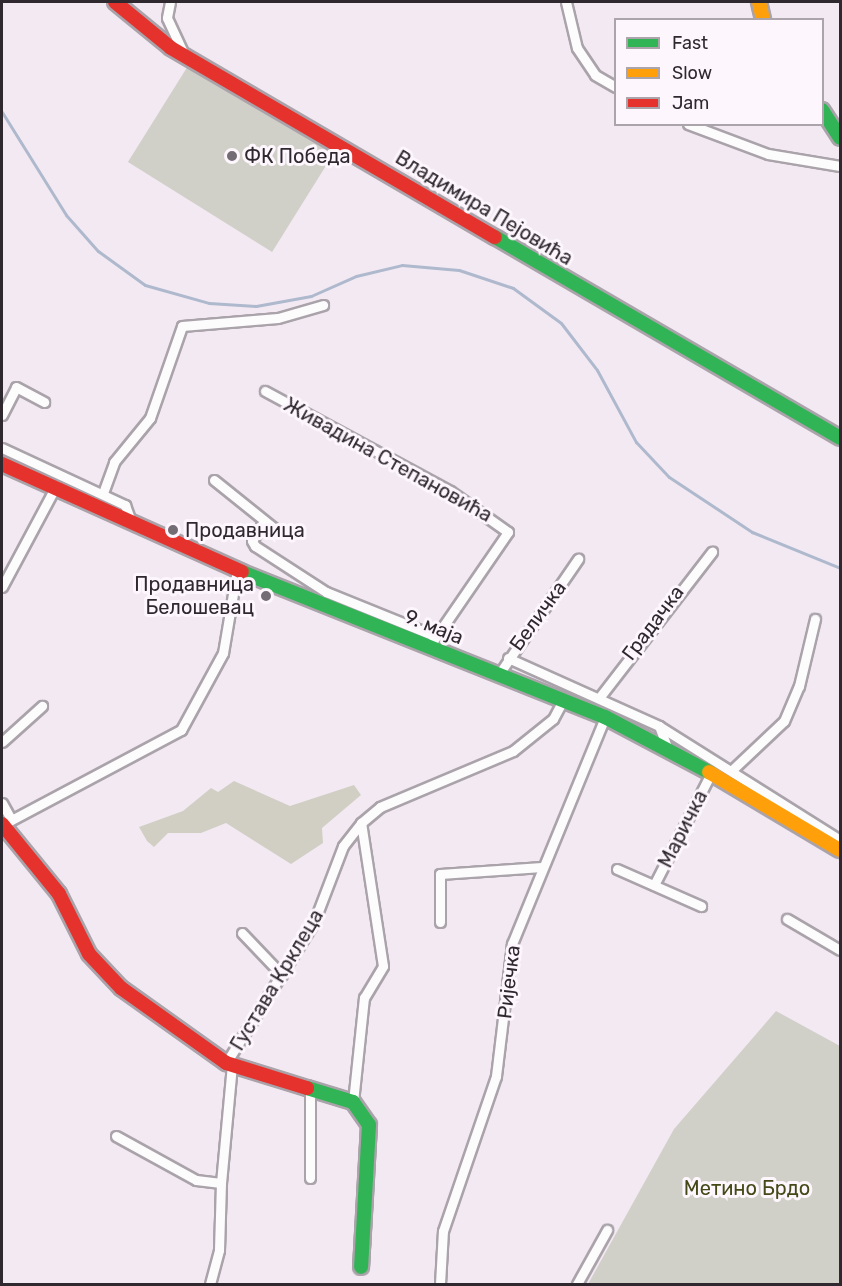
<!DOCTYPE html>
<html>
<head>
<meta charset="utf-8">
<style>
  body { margin:0 }
  #map { position:relative; width:842px; height:1286px; overflow:hidden; background:#f3e9f3; font-family:Rubik,sans-serif }
  div>[style] { position:absolute }
  [style*='--x'] { left:calc(var(--x)*1px); top:calc(var(--y)*1px); width:calc(var(--w)*1px); rotate:calc(var(--a)*1deg) }
  .green>* { inset:0; background:#d1d0c8; transform-origin:0 0 }
  .forest>* { inset:0; background:#d1cfc4 }
  .stream>* { height:3px; margin:-1.5px; padding:0 1.5px; transform-origin:1.5px; border-radius:1.5px; background:#aeb9cd }
  .roads { filter:drop-shadow(2px 0 #aaa3aa) drop-shadow(-2px 0 #aaa3aa) drop-shadow(0 2px #aaa3aa) drop-shadow(0 -2px #aaa3aa) }
  .street>* { height:9px; margin:-4.5px; padding:0 4.5px; transform-origin:4.5px; border-radius:4.5px; background:#fdfcfd }
  .fast>* { height:14px; margin:-7px; padding:0 7px; transform-origin:7px; border-radius:7px; background:#30b455 }
  .slow>* { height:14px; margin:-7px; padding:0 7px; transform-origin:7px; border-radius:7px; background:#ff9f0a }
  .jam>* { height:14px; margin:-7px; padding:0 7px; transform-origin:7px; border-radius:7px; background:#e5322d }
  .dots>* { width:16px; height:16px; translate:-50% -50%; box-sizing:border-box; border:3px solid #fdf6fd; border-radius:50% }
  span { translate:-50% -50%; white-space:nowrap; text-align:center; line-height:1.15; -webkit-text-stroke:6px #fdf6fd; paint-order:stroke }
  .poi-label { font-size:20px; color:#2f282f }
  .left { translate:0 -50%; text-align:left }
  .right { translate:-100% -50%; text-align:right }
  .street-label { font-size:20px; color:#2f282f }
  .park-label { font-size:20px; color:#434917 }
  .frame { position:absolute; inset:0; border:3px solid #2f282f; pointer-events:none }
  .legend { position:absolute; left:614px; top:18px; width:210px; height:108px; box-sizing:border-box; background:#fdf6fd; border:2px solid #aba4ab; margin:0; padding:8px 10px; list-style:none; font-size:18px; color:#2f282f }
  .legend li { display:flex; align-items:center; gap:12px; height:30px }
  .legend b { width:30px; border:2px solid #aba4ab }
</style>
</head>
<body>
<div id="map">
  <div class="green">
    <div style="left:191px;top:61px;width:170px;height:119px;rotate:32deg"></div>
    <div style="clip-path:polygon(776px 1011px,840px 1046px,840px 1284px,588px 1284px,674px 1129px)"></div>
  </div>
  <div class="forest">
    <div style="clip-path:polygon(234px 781px,290px 806px,354px 785px,361px 795px,322px 828px,323px 843px,291px 864px,226px 823px,201px 833px,168px 833px,154px 847px,147px 841px,139px 827px,183px 811px,211px 788px,218px 792px)"></div>
  </div>
  <div class="stream">
    <div style="--x:2;--y:112;--w:121;--a:58.1"></div>
    <div style="--x:66;--y:215;--w:48;--a:48.4"></div>
    <div style="--x:98;--y:251;--w:58;--a:35.9"></div>
    <div style="--x:145;--y:285;--w:66;--a:15.7"></div>
    <div style="--x:209;--y:303;--w:47;--a:3.7"></div>
    <div style="--x:256;--y:306;--w:56;--a:-10.3"></div>
    <div style="--x:311;--y:296;--w:49;--a:-24"></div>
    <div style="--x:356;--y:276;--w:47;--a:-13.4"></div>
    <div style="--x:402;--y:265;--w:57;--a:5"></div>
    <div style="--x:459;--y:270;--w:57;--a:18.4"></div>
    <div style="--x:513;--y:288;--w:59;--a:36.1"></div>
    <div style="--x:561;--y:323;--w:59;--a:52.5"></div>
    <div style="--x:597;--y:370;--w:82;--a:61.6"></div>
    <div style="--x:636;--y:442;--w:48;--a:46.7"></div>
    <div style="--x:669;--y:477;--w:100;--a:33.5"></div>
    <div style="--x:752;--y:532;--w:95;--a:22.2"></div>
  </div>
  <div class="roads">
    <div class="street">
      <div style="--x:170;--y:2;--w:16;--a:101"></div>
      <div style="--x:167;--y:18;--w:38;--a:65"></div>
      <div style="--x:566;--y:2;--w:47;--a:76.6"></div>
      <div style="--x:577;--y:48;--w:32;--a:56"></div>
      <div style="--x:595;--y:75;--w:24;--a:30"></div>
      <div style="--x:688;--y:124;--w:85;--a:20.6"></div>
      <div style="--x:768;--y:154;--w:73;--a:9.5"></div>
      <div style="--x:265;--y:391;--w:210;--a:28.4"></div>
      <div style="--x:450;--y:491;--w:71;--a:35.3"></div>
      <div style="--x:508;--y:532;--w:140;--a:124.5"></div>
      <div style="--x:2;--y:415;--w:31;--a:-63"></div>
      <div style="--x:16;--y:387;--w:32;--a:28"></div>
      <div style="--x:2;--y:448;--w:136;--a:24.9"></div>
      <div style="--x:125;--y:505;--w:15;--a:70"></div>
      <div style="--x:214;--y:480;--w:77;--a:38.7"></div>
      <div style="--x:103;--y:493;--w:33;--a:-70"></div>
      <div style="--x:114;--y:462;--w:57;--a:-50.7"></div>
      <div style="--x:150;--y:418;--w:97;--a:-70.8"></div>
      <div style="--x:182;--y:326;--w:96;--a:-4.8"></div>
      <div style="--x:278;--y:318;--w:47;--a:-16.1"></div>
      <div style="--x:264;--y:521;--w:23;--a:121"></div>
      <div style="--x:252;--y:541;--w:6;--a:59"></div>
      <div style="--x:255;--y:546;--w:85;--a:32.9"></div>
      <div style="--x:326;--y:592;--w:118;--a:22"></div>
      <div style="--x:2;--y:587;--w:115;--a:-61.9"></div>
      <div style="--x:508;--y:658;--w:166;--a:24.2"></div>
      <div style="--x:659;--y:726;--w:22;--a:69"></div>
      <div style="--x:499;--y:674;--w:140;--a:-55.5"></div>
      <div style="--x:599;--y:698;--w:185;--a:-52.3"></div>
      <div style="--x:659;--y:726;--w:214;--a:32.2"></div>
      <div style="--x:2;--y:742;--w:54;--a:-42"></div>
      <div style="--x:732;--y:770;--w:71;--a:-43.3"></div>
      <div style="--x:784;--y:721;--w:38;--a:-67"></div>
      <div style="--x:799;--y:686;--w:69;--a:-76.6"></div>
      <div style="--x:2;--y:803;--w:18;--a:61"></div>
      <div style="--x:2;--y:825;--w:203;--a:-28"></div>
      <div style="--x:181;--y:730;--w:88;--a:-61.4"></div>
      <div style="--x:223;--y:653;--w:84;--a:-80.4"></div>
      <div style="--x:617;--y:869;--w:92;--a:23.8"></div>
      <div style="--x:654;--y:885;--w:126;--a:-63"></div>
      <div style="--x:787;--y:919;--w:61;--a:30.3"></div>
      <div style="--x:440;--y:922;--w:48;--a:-90"></div>
      <div style="--x:440;--y:874;--w:102;--a:-3.9"></div>
      <div style="--x:242;--y:933;--w:58;--a:46.4"></div>
      <div style="--x:226;--y:1063;--w:166;--a:-58"></div>
      <div style="--x:314;--y:922;--w:81;--a:-69.1"></div>
      <div style="--x:343;--y:846;--w:29;--a:-52"></div>
      <div style="--x:361;--y:823;--w:25;--a:-40"></div>
      <div style="--x:380;--y:807;--w:144;--a:-22.8"></div>
      <div style="--x:513;--y:751;--w:51;--a:-38.7"></div>
      <div style="--x:553;--y:719;--w:21;--a:-62"></div>
      <div style="--x:353;--y:1102;--w:105;--a:-84"></div>
      <div style="--x:364;--y:998;--w:37;--a:-59"></div>
      <div style="--x:383;--y:966;--w:145;--a:-98.7"></div>
      <div style="--x:116;--y:1136;--w:91;--a:28.8"></div>
      <div style="--x:196;--y:1180;--w:25;--a:7"></div>
      <div style="--x:221;--y:1183;--w:119;--a:-84.7"></div>
      <div style="--x:310;--y:1178;--w:88;--a:-90"></div>
      <div style="--x:210;--y:1284;--w:35;--a:-75"></div>
      <div style="--x:219;--y:1250;--w:67;--a:-88.3"></div>
      <div style="--x:440;--y:1284;--w:53;--a:-86.8"></div>
      <div style="--x:443;--y:1231;--w:164;--a:-71.1"></div>
      <div style="--x:496;--y:1076;--w:133;--a:-83.1"></div>
      <div style="--x:512;--y:944;--w:245;--a:-67.7"></div>
      <div style="--x:577;--y:1284;--w:62;--a:-60.9"></div>
    </div>
    <div class="fast">
      <div style="--x:822;--y:110;--w:33;--a:57"></div>
      <div style="--x:495;--y:237;--w:399;--a:30.2"></div>
      <div style="--x:242;--y:572;--w:391;--a:21.8"></div>
      <div style="--x:605;--y:717;--w:118;--a:27.9"></div>
      <div style="--x:307;--y:1088;--w:48;--a:16.9"></div>
      <div style="--x:353;--y:1102;--w:28;--a:55"></div>
      <div style="--x:369;--y:1125;--w:142;--a:93.2"></div>
    </div>
    <div class="slow">
      <div style="--x:759;--y:2;--w:18;--a:77"></div>
      <div style="--x:709;--y:772;--w:152;--a:30.8"></div>
    </div>
    <div class="jam">
      <div style="--x:115;--y:2;--w:72;--a:39.4"></div>
      <div style="--x:171;--y:48;--w:375;--a:30.3"></div>
      <div style="--x:2;--y:464;--w:263;--a:24.2"></div>
      <div style="--x:2;--y:824;--w:90;--a:50.8"></div>
      <div style="--x:59;--y:894;--w:67;--a:63.4"></div>
      <div style="--x:89;--y:954;--w:47;--a:46.7"></div>
      <div style="--x:121;--y:988;--w:129;--a:35.5"></div>
      <div style="--x:226;--y:1063;--w:85;--a:17.2"></div>
    </div>
  </div>
  <div class="dots">
    <div style="left:232px;top:156px;background:#746c74"></div>
    <div style="left:173px;top:530px;background:#746c74"></div>
    <div style="left:266px;top:596px;background:#746c74"></div>
  </div>
  <div class="poi-label">
    <span class="left" style="left:244px;top:156px">ФК Победа</span>
    <span class="left" style="left:185px;top:530px">Продавница</span>
    <span class="right" style="left:254px;top:596px">Продавница<br>Белошевац</span>
  </div>
  <div class="street-label">
    <span style="left:484px;top:208px;rotate:31deg">Владимира Пејовића</span>
    <span style="left:388px;top:460px;rotate:29deg">Живадина Степановића</span>
    <span style="left:538px;top:616px;rotate:-54deg">Беличка</span>
    <span style="left:653px;top:623px;rotate:-53deg">Градачка</span>
    <span style="left:434px;top:627px;rotate:22deg">9. маја</span>
    <span style="left:683px;top:829px;rotate:-63deg">Маричка</span>
    <span style="left:277px;top:980px;rotate:-59deg">Густава Крклеца</span>
    <span style="left:509px;top:982px;rotate:-83deg">Ријечка</span>
  </div>
  <div class="park-label">
    <span style="left:747px;top:1188px">Метино Брдо</span>
  </div>
  <div class="frame"></div>
  <ul class="legend">
  <li><b style="height:8px;background:#30b455"></b>Fast</li>
  <li><b style="height:8px;background:#ff9f0a"></b>Slow</li>
  <li><b style="height:8px;background:#e5322d"></b>Jam</li>
  </ul>
</div>
</body>
</html>
